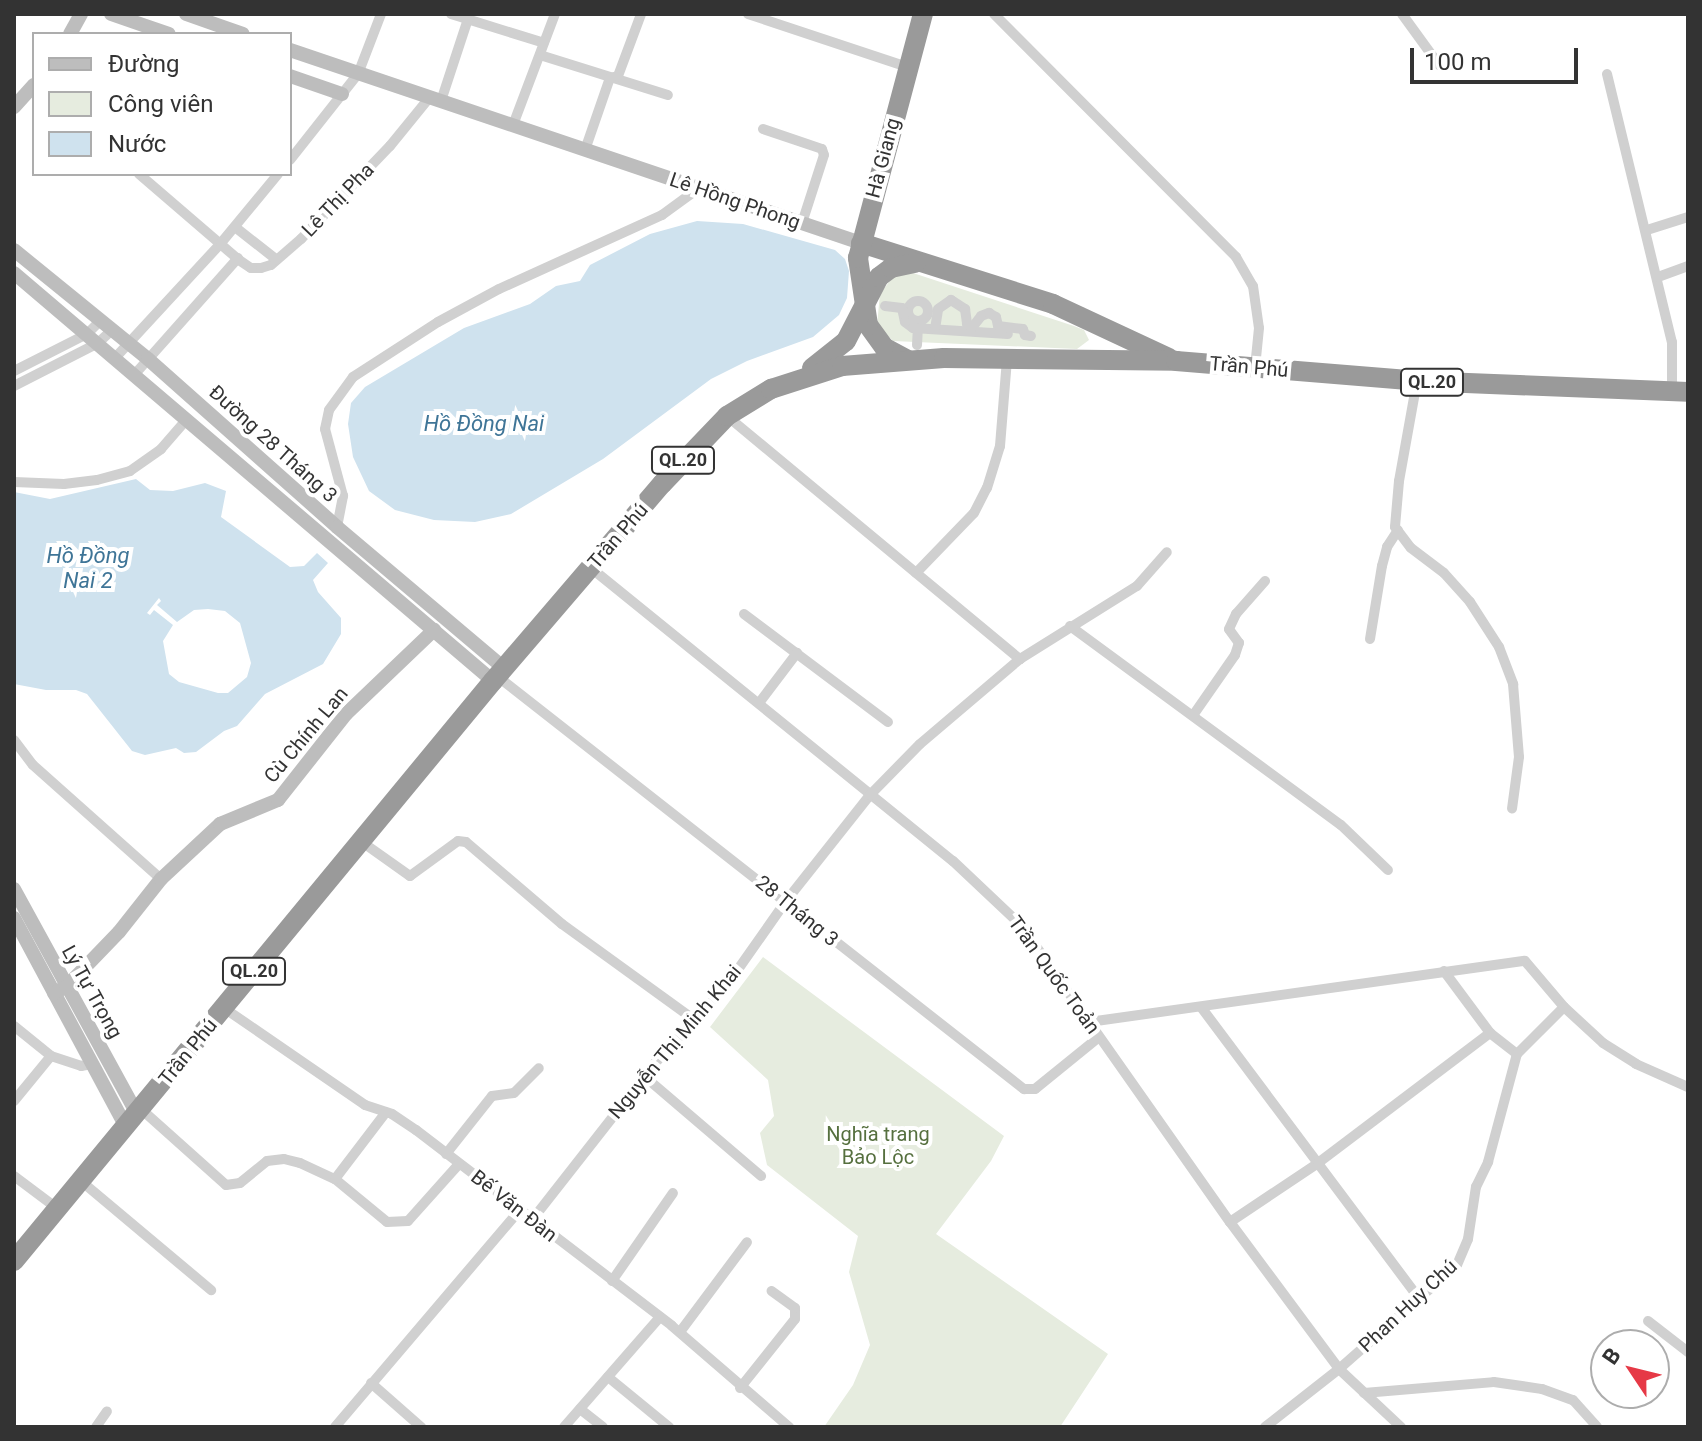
<!DOCTYPE html>
<html>
<head>
<meta charset="utf-8">
<style>
  body { margin:0 }
  #map { position:relative; width:1702px; height:1441px; overflow:hidden; background:#fff; font-family:Roboto,sans-serif }
  div>[style] { position:absolute }
  [style*='--x'] { left:calc(var(--x)*1px); top:calc(var(--y)*1px); width:calc(var(--w)*1px); rotate:calc(var(--a)*1deg) }
  .green>* { inset:0; background:#e6ecdf }
  .water>* { inset:0; background:#cfe2ee }
  .street>* { height:10px; margin:-5px; padding:0 5px; transform-origin:5px; border-radius:5px; background:#d0d0d0 }
  .street>.ring { margin:-5px; padding:0; box-sizing:content-box; background:none; border:10px solid #d0d0d0; border-radius:50% }
  .secondary>* { height:14px; margin:-7px; padding:0 7px; transform-origin:7px; border-radius:7px; background:#bdbdbd }
  .highway>* { height:20px; margin:-10px; padding:0 10px; transform-origin:10px; border-radius:10px; background:#9a9a9a }
  span { translate:-50% -50%; white-space:nowrap; text-align:center; line-height:1.15; -webkit-text-stroke:8px #fff; paint-order:stroke }
  .shield-label span { padding:2px 6px; background:#fff; border:2px solid; border-radius:6px; -webkit-text-stroke-width:0 }
  .shield-label { font-size:18px; color:#333; font-weight:700 }
  .street-label { font-size:20px; color:#333 }
  .park-label { font-size:20px; color:#56703f }
  .water-label { font-size:22px; color:#3f7597; font-style:italic }
  .frame { position:absolute; inset:0; border:16px solid #333; pointer-events:none }
  .legend { position:absolute; left:32px; top:32px; width:260px; height:144px; box-sizing:border-box; background:#fff; border:2px solid #adadad; margin:0; padding:10px 14px; list-style:none; font-size:24px; color:#333 }
  .legend li { display:flex; align-items:center; gap:16px; height:40px }
  .legend b { width:40px; border:2px solid #adadad }
  .north { position:absolute; left:1590px; top:1329px; width:80px; height:80px; box-sizing:border-box; background:#fff; border:2px solid #adadad; border-radius:50%; rotate:305deg; font-size:22px; font-weight:700; line-height:32px; text-align:center; color:#333 }
  .north::after { content:''; display:block; margin:auto; width:28px; height:36px; background:#e63946; clip-path:polygon(50% 0,100% 100%,50% 72%,0 100%) }
  .scale { position:absolute; left:1410px; top:48px; width:168px; height:36px; box-sizing:border-box; border:4px solid #333; border-top:0; padding-left:10px; font-size:24px; line-height:28px; white-space:nowrap; color:#333; -webkit-text-stroke:6px #fff; paint-order:stroke }
</style>
</head>
<body>
<div id="map">
  <div class="green">
    <div style="clip-path:polygon(910px 272px,1074px 326px,1084px 330px,1089px 340px,1077px 349px,893px 341px,877px 325px,880px 294px,892px 278px)"></div>
    <div style="clip-path:polygon(763px 957px,1004px 1136px,991px 1161px,936px 1234px,1108px 1354px,1060px 1427px,824px 1427px,853px 1385px,870px 1345px,849px 1272px,858px 1236px,767px 1165px,760px 1133px,774px 1116px,768px 1080px,710px 1027px)"></div>
  </div>
  <div class="water">
    <div style="clip-path:polygon(697px 221px,743px 224px,835px 250px,845px 259px,849px 271px,847px 298px,839px 315px,813px 337px,747px 361px,711px 379px,603px 459px,511px 514px,475px 522px,434px 520px,395px 510px,369px 491px,353px 457px,348px 424px,351px 403px,365px 387px,464px 328px,530px 304px,556px 286px,580px 281px,590px 265px,650px 234px)"></div>
    <div style="clip-path:polygon(evenodd,136px 479px,150px 490px,173px 491px,205px 483px,226px 491px,221px 517px,290px 567px,304px 566px,317px 553px,328px 563px,313px 580px,318px 592px,341px 618px,341px 634px,323px 664px,265px 694px,237px 726px,224px 731px,196px 752px,184px 753px,176px 748px,145px 755px,132px 751px,87px 694px,76px 690px,46px 690px,14px 684px,14px 492px,50px 499px,136px 479px,159px 598px,161px 601px,157px 605px,177px 622px,194px 610px,208px 609px,225px 611px,240px 623px,251px 663px,247px 677px,228px 693px,218px 693px,179px 682px,169px 674px,163px 641px,173px 625px,154px 610px,150px 615px,147px 613px,159px 598px)"></div>
  </div>
  <div class="street">
    <div style="--x:451;--y:14;--w:97;--a:17.3"></div>
    <div style="--x:748;--y:14;--w:168;--a:18.4"></div>
    <div style="--x:994;--y:14;--w:343;--a:45.1"></div>
    <div style="--x:1236;--y:257;--w:34;--a:60"></div>
    <div style="--x:1253;--y:286;--w:42;--a:81.9"></div>
    <div style="--x:1259;--y:328;--w:40;--a:95.7"></div>
    <div style="--x:1402;--y:14;--w:63;--a:54"></div>
    <div style="--x:540;--y:55;--w:134;--a:17.4"></div>
    <div style="--x:1607;--y:74;--w:276;--a:76.4"></div>
    <div style="--x:1672;--y:342;--w:50;--a:90"></div>
    <div style="--x:441;--y:101;--w:89;--a:-71.8"></div>
    <div style="--x:513;--y:125;--w:119;--a:-69.3"></div>
    <div style="--x:763;--y:129;--w:62;--a:18.7"></div>
    <div style="--x:822;--y:149;--w:6;--a:72"></div>
    <div style="--x:824;--y:155;--w:71;--a:107.9"></div>
    <div style="--x:585;--y:150;--w:76;--a:-70.9"></div>
    <div style="--x:610;--y:78;--w:8;--a:-14"></div>
    <div style="--x:618;--y:76;--w:66;--a:-69.6"></div>
    <div style="--x:290;--y:160;--w:110;--a:-51.7"></div>
    <div style="--x:358;--y:74;--w:64;--a:-69"></div>
    <div style="--x:139;--y:174;--w:132;--a:40.7"></div>
    <div style="--x:239;--y:260;--w:14;--a:34"></div>
    <div style="--x:251;--y:268;--w:10;--a:0"></div>
    <div style="--x:261;--y:268;--w:10;--a:-17"></div>
    <div style="--x:271;--y:265;--w:40;--a:-41"></div>
    <div style="--x:301;--y:239;--w:129;--a:-46.3"></div>
    <div style="--x:390;--y:146;--w:63;--a:-50.8"></div>
    <div style="--x:235;--y:227;--w:53;--a:38.2"></div>
    <div style="--x:1647;--y:230;--w:43;--a:-17.6"></div>
    <div style="--x:1658;--y:277;--w:32;--a:-20"></div>
    <div class="ring" style="left:908px;top:301px;width:10px;height:10px"></div>
    <div style="--x:885;--y:306;--w:17;--a:7"></div>
    <div style="--x:902;--y:308;--w:14;--a:78"></div>
    <div style="--x:905;--y:322;--w:10;--a:37"></div>
    <div style="--x:913;--y:328;--w:95;--a:3.6"></div>
    <div style="--x:935;--y:329;--w:20;--a:-81"></div>
    <div style="--x:938;--y:309;--w:16;--a:-35"></div>
    <div style="--x:951;--y:300;--w:17;--a:33"></div>
    <div style="--x:965;--y:309;--w:15;--a:82"></div>
    <div style="--x:967;--y:324;--w:6;--a:51"></div>
    <div style="--x:971;--y:329;--w:16;--a:-52"></div>
    <div style="--x:981;--y:316;--w:9;--a:-21"></div>
    <div style="--x:989;--y:313;--w:8;--a:30"></div>
    <div style="--x:996;--y:317;--w:9;--a:77"></div>
    <div style="--x:998;--y:326;--w:25;--a:7"></div>
    <div style="--x:1023;--y:329;--w:6;--a:72"></div>
    <div style="--x:1025;--y:335;--w:6;--a:9"></div>
    <div style="--x:917;--y:345;--w:17;--a:-87"></div>
    <div style="--x:115;--y:358;--w:156;--a:-47.3"></div>
    <div style="--x:221;--y:243;--w:89;--a:-50.4"></div>
    <div style="--x:14;--y:371;--w:82;--a:-26.9"></div>
    <div style="--x:87;--y:334;--w:18;--a:-45"></div>
    <div style="--x:135;--y:374;--w:155;--a:-48.4"></div>
    <div style="--x:1417;--y:381;--w:102;--a:100.2"></div>
    <div style="--x:1399;--y:481;--w:46;--a:95"></div>
    <div style="--x:1395;--y:527;--w:26;--a:53"></div>
    <div style="--x:1411;--y:548;--w:41;--a:37.1"></div>
    <div style="--x:1444;--y:573;--w:39;--a:48"></div>
    <div style="--x:1470;--y:602;--w:54;--a:57.2"></div>
    <div style="--x:1499;--y:647;--w:40;--a:69"></div>
    <div style="--x:1513;--y:684;--w:73;--a:85.3"></div>
    <div style="--x:1519;--y:757;--w:52;--a:97.7"></div>
    <div style="--x:14;--y:386;--w:94;--a:-27.1"></div>
    <div style="--x:98;--y:343;--w:19;--a:-43"></div>
    <div style="--x:727;--y:416;--w:381;--a:39.7"></div>
    <div style="--x:14;--y:482;--w:50;--a:2.3"></div>
    <div style="--x:64;--y:484;--w:33;--a:-7"></div>
    <div style="--x:97;--y:480;--w:34;--a:-15"></div>
    <div style="--x:130;--y:471;--w:38;--a:-35"></div>
    <div style="--x:161;--y:449;--w:40;--a:-49"></div>
    <div style="--x:337;--y:527;--w:32;--a:-79"></div>
    <div style="--x:343;--y:496;--w:69;--a:-105"></div>
    <div style="--x:325;--y:429;--w:19;--a:-78"></div>
    <div style="--x:329;--y:410;--w:41;--a:-54"></div>
    <div style="--x:353;--y:377;--w:101;--a:-32.9"></div>
    <div style="--x:438;--y:322;--w:69;--a:-28.4"></div>
    <div style="--x:499;--y:289;--w:179;--a:-24.4"></div>
    <div style="--x:662;--y:215;--w:46;--a:-36.1"></div>
    <div style="--x:591;--y:568;--w:466;--a:39"></div>
    <div style="--x:953;--y:861;--w:93;--a:43.3"></div>
    <div style="--x:1021;--y:925;--w:363;--a:54.9"></div>
    <div style="--x:1230;--y:1222;--w:183;--a:53.4"></div>
    <div style="--x:1339;--y:1369;--w:85;--a:43.1"></div>
    <div style="--x:916;--y:573;--w:83;--a:-46"></div>
    <div style="--x:974;--y:513;--w:28;--a:-63"></div>
    <div style="--x:987;--y:488;--w:44;--a:-72.8"></div>
    <div style="--x:1000;--y:446;--w:87;--a:-85.4"></div>
    <div style="--x:744;--y:614;--w:180;--a:36.9"></div>
    <div style="--x:1070;--y:626;--w:336;--a:36.3"></div>
    <div style="--x:1341;--y:825;--w:65;--a:43.8"></div>
    <div style="--x:1370;--y:639;--w:74;--a:-80.7"></div>
    <div style="--x:1382;--y:566;--w:20;--a:-75"></div>
    <div style="--x:1387;--y:547;--w:20;--a:-57"></div>
    <div style="--x:497;--y:676;--w:670;--a:38.09"></div>
    <div style="--x:1024;--y:1089;--w:11;--a:0"></div>
    <div style="--x:1035;--y:1089;--w:82;--a:-39.1"></div>
    <div style="--x:759;--y:703;--w:63;--a:-52.8"></div>
    <div style="--x:1194;--y:714;--w:72;--a:-55.2"></div>
    <div style="--x:1235;--y:655;--w:13;--a:-72"></div>
    <div style="--x:1239;--y:643;--w:17;--a:-126"></div>
    <div style="--x:1229;--y:629;--w:17;--a:-65"></div>
    <div style="--x:1236;--y:614;--w:44;--a:-48.7"></div>
    <div style="--x:14;--y:740;--w:31;--a:53"></div>
    <div style="--x:33;--y:765;--w:171;--a:41.7"></div>
    <div style="--x:362;--y:842;--w:59;--a:35.3"></div>
    <div style="--x:410;--y:876;--w:59;--a:-36.1"></div>
    <div style="--x:458;--y:841;--w:8;--a:7"></div>
    <div style="--x:466;--y:842;--w:126;--a:40.5"></div>
    <div style="--x:562;--y:924;--w:162;--a:35.9"></div>
    <div style="--x:1444;--y:971;--w:77;--a:53.4"></div>
    <div style="--x:1490;--y:1033;--w:34;--a:38"></div>
    <div style="--x:1517;--y:1054;--w:66;--a:-45"></div>
    <div style="--x:1201;--y:1007;--w:364;--a:53.2"></div>
    <div style="--x:224;--y:1008;--w:171;--a:34.5"></div>
    <div style="--x:365;--y:1105;--w:28;--a:18"></div>
    <div style="--x:392;--y:1114;--w:29;--a:34"></div>
    <div style="--x:416;--y:1130;--w:322;--a:37.4"></div>
    <div style="--x:672;--y:1326;--w:155;--a:40.8"></div>
    <div style="--x:1089;--y:1022;--w:440;--a:-8"></div>
    <div style="--x:1525;--y:961;--w:60;--a:49.7"></div>
    <div style="--x:1564;--y:1007;--w:53;--a:42.7"></div>
    <div style="--x:1603;--y:1043;--w:39;--a:32"></div>
    <div style="--x:1636;--y:1064;--w:57;--a:23.9"></div>
    <div style="--x:14;--y:1026;--w:48;--a:39"></div>
    <div style="--x:51;--y:1056;--w:32;--a:18"></div>
    <div style="--x:81;--y:1066;--w:11;--a:-10"></div>
    <div style="--x:644;--y:1076;--w:154;--a:40.5"></div>
    <div style="--x:14;--y:1101;--w:58;--a:-50.6"></div>
    <div style="--x:141;--y:1109;--w:114;--a:41.8"></div>
    <div style="--x:226;--y:1185;--w:14;--a:-8"></div>
    <div style="--x:240;--y:1183;--w:35;--a:-39"></div>
    <div style="--x:267;--y:1161;--w:17;--a:-7"></div>
    <div style="--x:284;--y:1159;--w:16;--a:14"></div>
    <div style="--x:300;--y:1163;--w:38;--a:25"></div>
    <div style="--x:335;--y:1179;--w:67;--a:39.6"></div>
    <div style="--x:387;--y:1222;--w:21;--a:-3"></div>
    <div style="--x:408;--y:1221;--w:76;--a:-48.2"></div>
    <div style="--x:446;--y:1154;--w:74;--a:-51.6"></div>
    <div style="--x:492;--y:1096;--w:22;--a:-8"></div>
    <div style="--x:514;--y:1093;--w:35;--a:-45"></div>
    <div style="--x:14;--y:1176;--w:55;--a:36.9"></div>
    <div style="--x:335;--y:1179;--w:84;--a:-52.7"></div>
    <div style="--x:81;--y:1181;--w:170;--a:40"></div>
    <div style="--x:532;--y:1220;--w:199;--a:-51.9"></div>
    <div style="--x:655;--y:1063;--w:106;--a:-47.3"></div>
    <div style="--x:727;--y:985;--w:103;--a:-54.9"></div>
    <div style="--x:786;--y:901;--w:135;--a:-51.6"></div>
    <div style="--x:870;--y:795;--w:71;--a:-45.6"></div>
    <div style="--x:920;--y:744;--w:131;--a:-40.4"></div>
    <div style="--x:1020;--y:659;--w:138;--a:-32"></div>
    <div style="--x:1137;--y:586;--w:45;--a:-48.6"></div>
    <div style="--x:1230;--y:1222;--w:106;--a:-33.8"></div>
    <div style="--x:1318;--y:1163;--w:216;--a:-37.1"></div>
    <div style="--x:612;--y:1281;--w:107;--a:-55.3"></div>
    <div style="--x:1648;--y:1321;--w:51;--a:37.8"></div>
    <div style="--x:680;--y:1332;--w:112;--a:-53.3"></div>
    <div style="--x:608;--y:1377;--w:79;--a:39.3"></div>
    <div style="--x:371;--y:1383;--w:67;--a:41.3"></div>
    <div style="--x:740;--y:1388;--w:88;--a:-51.4"></div>
    <div style="--x:795;--y:1319;--w:11;--a:-90"></div>
    <div style="--x:795;--y:1308;--w:29;--a:-144"></div>
    <div style="--x:1364;--y:1393;--w:130;--a:-4.8"></div>
    <div style="--x:1494;--y:1382;--w:49;--a:8.3"></div>
    <div style="--x:1542;--y:1389;--w:33;--a:20"></div>
    <div style="--x:1573;--y:1400;--w:36;--a:48"></div>
    <div style="--x:580;--y:1409;--w:29;--a:38"></div>
    <div style="--x:96;--y:1427;--w:19;--a:-55"></div>
    <div style="--x:335;--y:1427;--w:284;--a:-49.6"></div>
    <div style="--x:564;--y:1427;--w:146;--a:-48.9"></div>
    <div style="--x:1265;--y:1427;--w:94;--a:-38.1"></div>
    <div style="--x:1339;--y:1369;--w:157;--a:-41.4"></div>
    <div style="--x:1457;--y:1265;--w:28;--a:-67"></div>
    <div style="--x:1468;--y:1239;--w:53;--a:-81.3"></div>
    <div style="--x:1476;--y:1187;--w:28;--a:-64"></div>
    <div style="--x:1488;--y:1162;--w:112;--a:-75"></div>
  </div>
  <div class="secondary">
    <div style="--x:111;--y:14;--w:61;--a:19"></div>
    <div style="--x:186;--y:14;--w:60;--a:19.3"></div>
    <div style="--x:70;--y:34;--w:23;--a:-61"></div>
    <div style="--x:290;--y:50;--w:603;--a:18.68"></div>
    <div style="--x:290;--y:76;--w:55;--a:19.1"></div>
    <div style="--x:14;--y:107;--w:30;--a:-48"></div>
    <div style="--x:14;--y:250;--w:173;--a:39.1"></div>
    <div style="--x:148;--y:359;--w:253;--a:41.6"></div>
    <div style="--x:337;--y:527;--w:219;--a:40.2"></div>
    <div style="--x:14;--y:273;--w:629;--a:40.42"></div>
    <div style="--x:14;--y:889;--w:256;--a:61.3"></div>
    <div style="--x:14;--y:918;--w:237;--a:61.8"></div>
    <div style="--x:54;--y:993;--w:13;--a:-27"></div>
    <div style="--x:66;--y:987;--w:76;--a:-46.1"></div>
    <div style="--x:119;--y:932;--w:68;--a:-51.6"></div>
    <div style="--x:161;--y:879;--w:81;--a:-43"></div>
    <div style="--x:220;--y:824;--w:63;--a:-22.5"></div>
    <div style="--x:278;--y:800;--w:110;--a:-51.7"></div>
    <div style="--x:346;--y:714;--w:122;--a:-43.7"></div>
  </div>
  <div class="highway">
    <div style="--x:861;--y:243;--w:201;--a:17.6"></div>
    <div style="--x:1053;--y:304;--w:128;--a:25"></div>
    <div style="--x:908;--y:360;--w:27;--a:-152"></div>
    <div style="--x:884;--y:347;--w:27;--a:-126"></div>
    <div style="--x:868;--y:325;--w:68;--a:-98.5"></div>
    <div style="--x:858;--y:258;--w:253;--a:-75.1"></div>
    <div style="--x:812;--y:368;--w:43;--a:-38.5"></div>
    <div style="--x:846;--y:341;--w:72;--a:-62.7"></div>
    <div style="--x:879;--y:277;--w:15;--a:-37"></div>
    <div style="--x:891;--y:268;--w:25;--a:-12"></div>
    <div style="--x:14;--y:1261;--w:752;--a:-50.45"></div>
    <div style="--x:493;--y:681;--w:260;--a:-49.4"></div>
    <div style="--x:662;--y:484;--w:94;--a:-46.3"></div>
    <div style="--x:727;--y:416;--w:52;--a:-31.5"></div>
    <div style="--x:771;--y:389;--w:75;--a:-17.9"></div>
    <div style="--x:842;--y:366;--w:102;--a:-4.5"></div>
    <div style="--x:944;--y:358;--w:232;--a:0.7"></div>
    <div style="--x:1176;--y:361;--w:242;--a:4.7"></div>
    <div style="--x:1417;--y:381;--w:271;--a:2.3"></div>
  </div>
  <div class="shield-label">
    <span style="left:1432px;top:382px">QL.20</span>
    <span style="left:683px;top:460px">QL.20</span>
    <span style="left:254px;top:971px">QL.20</span>
  </div>
  <div class="street-label">
    <span style="left:883px;top:158px;rotate:-75deg">Hà Giang</span>
    <span style="left:338px;top:200px;rotate:-46deg">Lê Thị Pha</span>
    <span style="left:735px;top:201px;rotate:19deg">Lê Hồng Phong</span>
    <span style="left:1249px;top:367px;rotate:5deg">Trần Phú</span>
    <span style="left:273px;top:444px;rotate:42deg">Đường 28 Tháng 3</span>
    <span style="left:618px;top:536px;rotate:-49deg">Trần Phú</span>
    <span style="left:306px;top:735px;rotate:-50deg">Cù Chính Lan</span>
    <span style="left:797px;top:911px;rotate:39deg">28 Tháng 3</span>
    <span style="left:1054px;top:975px;rotate:54deg">Trần Quốc Toản</span>
    <span style="left:92px;top:992px;rotate:61deg">Lý Tự Trọng</span>
    <span style="left:675px;top:1042px;rotate:-50deg">Nguyễn Thị Minh Khai</span>
    <span style="left:188px;top:1052px;rotate:-51deg">Trần Phú</span>
    <span style="left:514px;top:1206px;rotate:38deg">Bế Văn Đàn</span>
    <span style="left:1408px;top:1306px;rotate:-43deg">Phan Huy Chú</span>
  </div>
  <div class="park-label">
    <span style="left:878px;top:1146px">Nghĩa trang<br>Bảo Lộc</span>
  </div>
  <div class="water-label">
    <span style="left:484px;top:424px">Hồ Đồng Nai</span>
    <span style="left:88px;top:568px">Hồ Đồng<br>Nai 2</span>
  </div>
  <div class="frame"></div>
  <ul class="legend">
  <li><b style="height:10px;background:#bdbdbd"></b>Đường</li>
  <li><b style="height:22px;background:#e6ecdf"></b>Công viên</li>
  <li><b style="height:22px;background:#cfe2ee"></b>Nước</li>
  </ul>
  <div class="north">B</div>
  <div class="scale">100 m</div>
</div>
</body>
</html>
